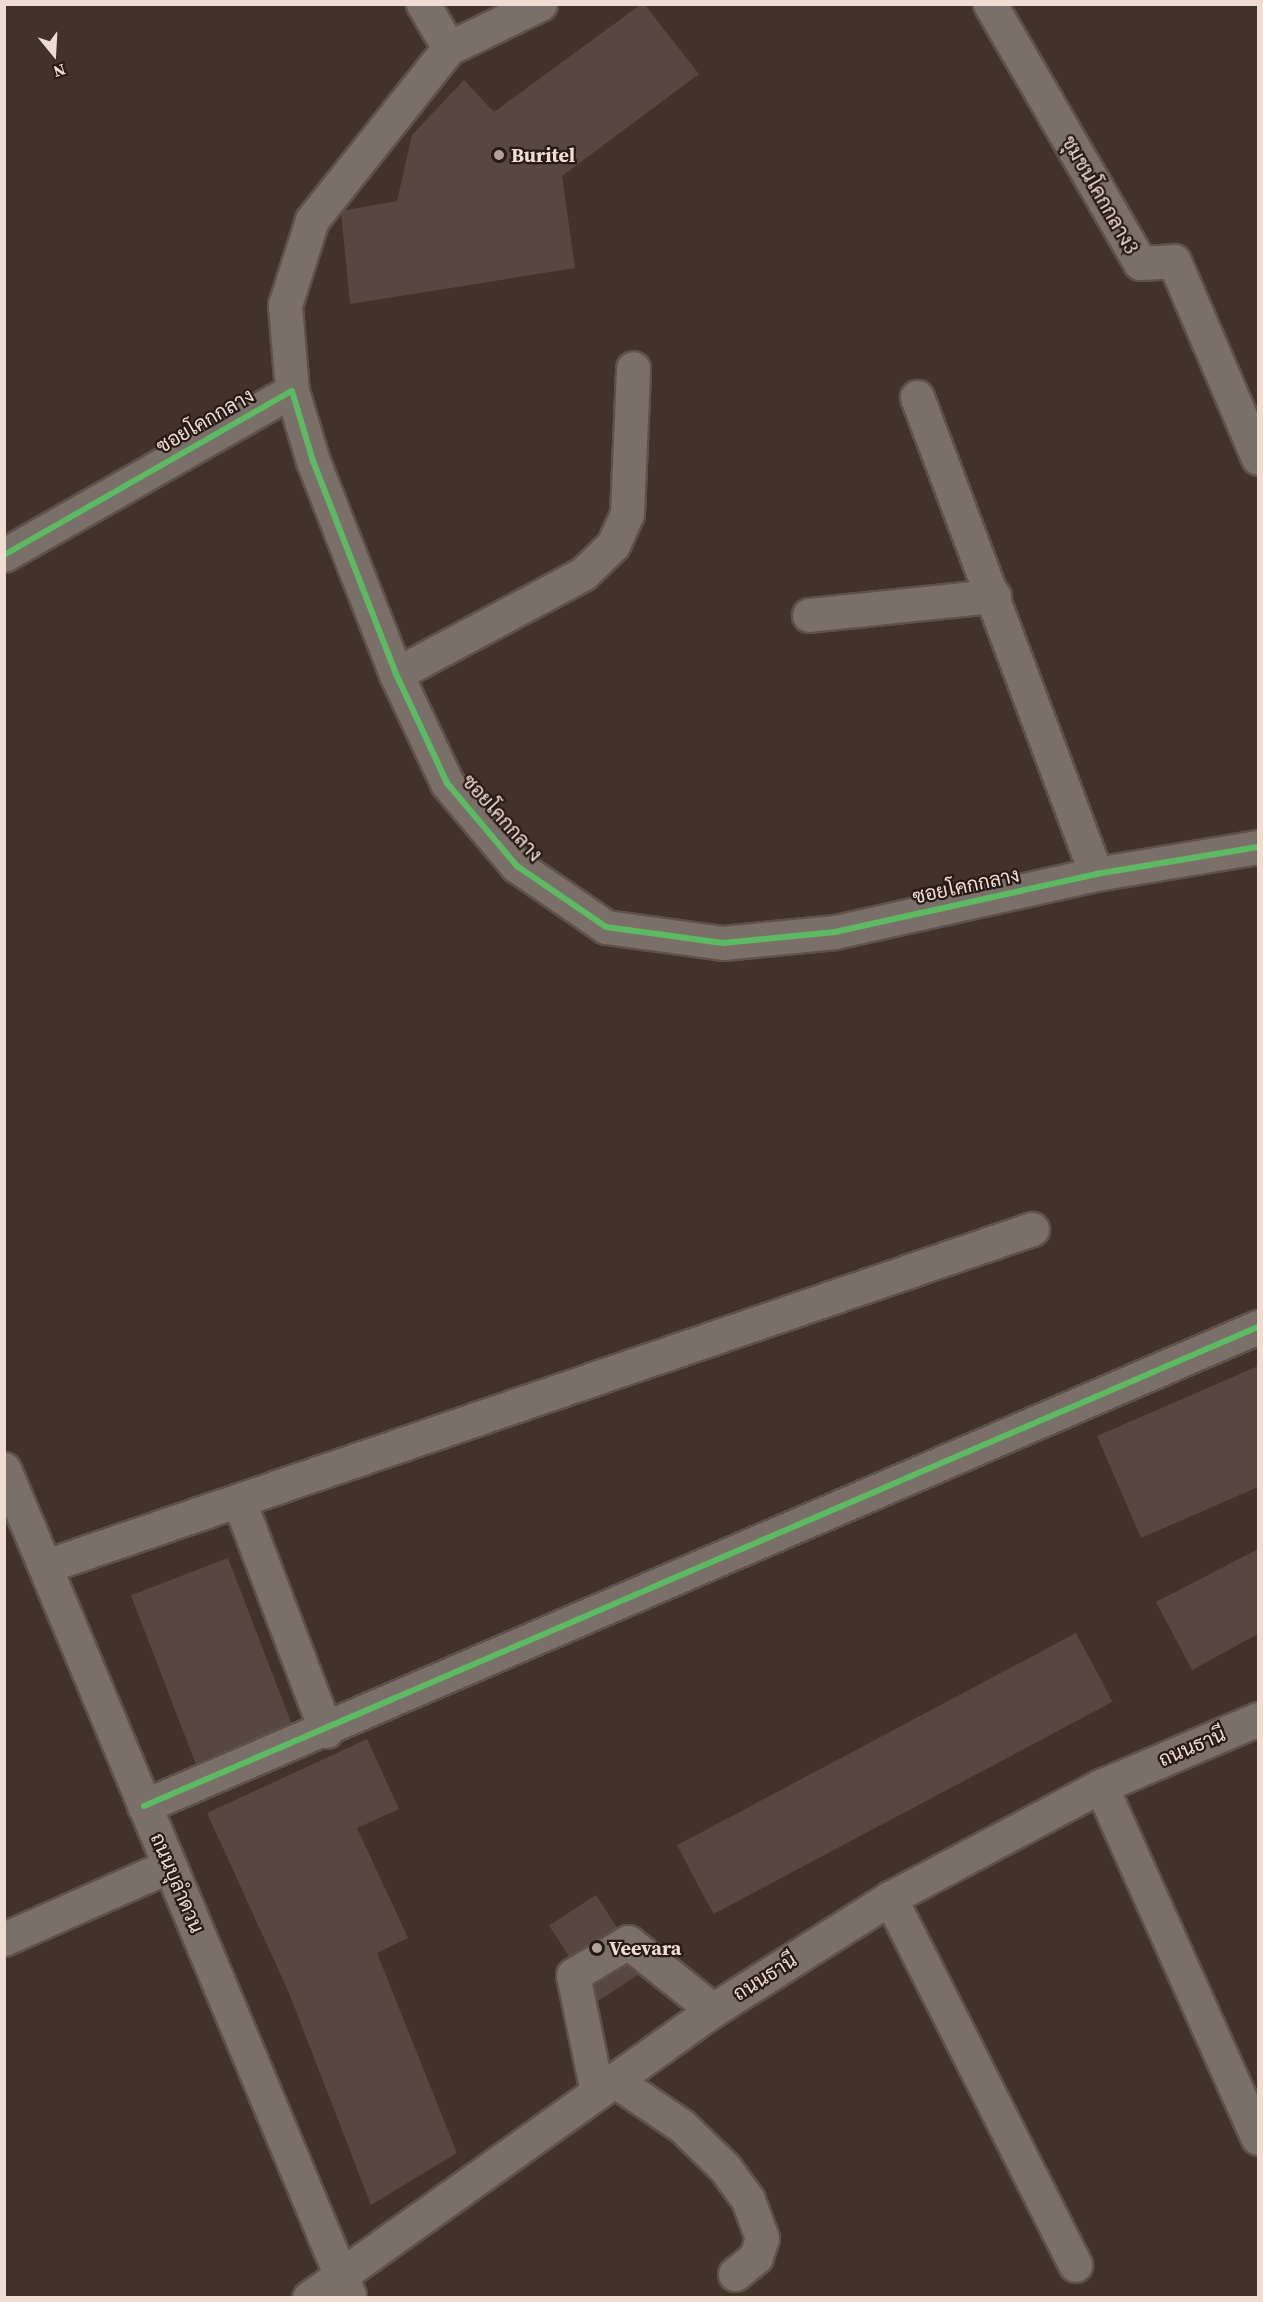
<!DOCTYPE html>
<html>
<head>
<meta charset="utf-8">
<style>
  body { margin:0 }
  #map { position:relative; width:1263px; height:2302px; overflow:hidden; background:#41322a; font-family:"Source Serif 4",Sarabun,serif }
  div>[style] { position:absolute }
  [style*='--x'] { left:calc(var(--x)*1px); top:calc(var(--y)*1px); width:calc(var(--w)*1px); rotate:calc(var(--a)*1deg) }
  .building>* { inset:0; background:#564740; transform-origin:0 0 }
  .roads { filter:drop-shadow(2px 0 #5e514a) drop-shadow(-2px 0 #5e514a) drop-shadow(0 2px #5e514a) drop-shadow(0 -2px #5e514a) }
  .minor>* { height:33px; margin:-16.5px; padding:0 16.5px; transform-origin:16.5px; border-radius:16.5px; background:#7b6f69 }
  .cycleway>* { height:6px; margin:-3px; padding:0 3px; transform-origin:3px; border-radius:3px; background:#5cba63 }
  .dots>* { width:16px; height:16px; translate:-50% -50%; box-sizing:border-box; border:3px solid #271a14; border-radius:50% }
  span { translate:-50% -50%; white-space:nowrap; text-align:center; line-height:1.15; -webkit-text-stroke:4.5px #271a14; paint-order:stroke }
  .poi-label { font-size:20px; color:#efddd4; font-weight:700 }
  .left { translate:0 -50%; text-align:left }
  .street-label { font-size:20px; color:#efddd4 }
  .frame { position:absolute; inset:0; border:6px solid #efddd4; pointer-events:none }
  .north { position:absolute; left:24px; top:24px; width:60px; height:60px; -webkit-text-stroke:4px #271a14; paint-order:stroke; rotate:162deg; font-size:16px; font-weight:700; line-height:24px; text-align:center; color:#efddd4 }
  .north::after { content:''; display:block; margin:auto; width:21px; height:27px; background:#efddd4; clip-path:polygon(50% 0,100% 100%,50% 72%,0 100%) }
</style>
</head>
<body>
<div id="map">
  <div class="building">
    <div style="clip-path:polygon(640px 5px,645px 5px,699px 74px,562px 176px,575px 268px,350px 304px,341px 211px,397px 201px,412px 135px,464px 80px,494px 112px)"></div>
    <div style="clip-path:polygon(1258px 1366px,1258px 1487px,1141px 1538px,1097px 1436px)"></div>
    <div style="clip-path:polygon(1258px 1549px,1258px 1634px,1192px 1670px,1156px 1602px)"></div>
    <div style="left:228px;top:1558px;width:180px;height:104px;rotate:69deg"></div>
    <div style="left:1076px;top:1633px;width:78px;height:452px;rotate:62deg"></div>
    <div style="clip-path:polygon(367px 1739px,399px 1809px,357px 1828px,408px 1938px,377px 1953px,457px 2153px,371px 2205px,289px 1993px,207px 1813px)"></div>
    <div style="left:596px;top:1895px;width:90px;height:56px;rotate:57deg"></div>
  </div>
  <div class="roads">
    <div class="minor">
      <div style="--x:990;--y:4;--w:299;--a:59.9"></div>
      <div style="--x:1140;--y:263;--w:34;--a:-3"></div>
      <div style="--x:1174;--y:261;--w:214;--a:66.9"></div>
      <div style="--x:449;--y:48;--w:101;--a:-25.8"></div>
      <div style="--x:292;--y:391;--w:86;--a:-94.7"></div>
      <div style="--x:285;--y:305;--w:89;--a:-72.4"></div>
      <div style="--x:312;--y:220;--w:220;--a:-51.5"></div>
      <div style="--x:449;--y:48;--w:51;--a:-120.6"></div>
      <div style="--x:917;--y:397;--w:509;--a:69.43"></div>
      <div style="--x:4;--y:555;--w:331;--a:-29.7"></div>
      <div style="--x:292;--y:391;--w:73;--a:73.3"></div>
      <div style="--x:313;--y:461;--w:229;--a:68.7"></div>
      <div style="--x:396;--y:674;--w:120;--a:64.9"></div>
      <div style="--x:447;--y:783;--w:109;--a:49.9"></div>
      <div style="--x:517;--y:866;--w:108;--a:34.4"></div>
      <div style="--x:606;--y:927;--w:118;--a:7.8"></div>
      <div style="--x:723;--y:943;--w:113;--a:-5.6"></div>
      <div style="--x:835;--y:932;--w:267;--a:-12.5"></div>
      <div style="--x:1096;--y:874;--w:164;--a:-9.5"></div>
      <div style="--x:809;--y:615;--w:186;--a:-5.9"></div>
      <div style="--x:396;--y:674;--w:213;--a:-28.2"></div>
      <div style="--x:584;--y:573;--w:40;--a:-44"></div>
      <div style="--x:613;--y:545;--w:34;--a:-66"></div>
      <div style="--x:627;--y:514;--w:146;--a:-87.6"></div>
      <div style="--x:4;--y:1469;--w:895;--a:67.33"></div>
      <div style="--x:239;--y:1501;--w:246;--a:69.3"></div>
      <div style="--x:46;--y:1566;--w:1042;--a:-18.87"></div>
      <div style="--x:1101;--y:1786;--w:385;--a:66"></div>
      <div style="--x:144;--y:1806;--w:1213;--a:-23.27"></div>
      <div style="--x:890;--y:1898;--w:411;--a:63.2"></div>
      <div style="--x:4;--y:1939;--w:180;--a:-23.9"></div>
      <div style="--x:614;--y:2080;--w:82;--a:34.1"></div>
      <div style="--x:682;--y:2126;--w:60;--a:44.3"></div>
      <div style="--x:725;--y:2168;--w:39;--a:54"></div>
      <div style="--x:748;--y:2200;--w:40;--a:69.8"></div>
      <div style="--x:762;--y:2238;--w:20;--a:108"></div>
      <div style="--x:756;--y:2257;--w:27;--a:141"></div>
      <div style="--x:597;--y:2092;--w:119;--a:-101.6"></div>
      <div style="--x:573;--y:1975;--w:64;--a:-31"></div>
      <div style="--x:628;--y:1942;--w:109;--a:38.7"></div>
      <div style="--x:309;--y:2298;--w:496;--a:-35.5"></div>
      <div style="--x:713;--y:2010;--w:209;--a:-32.3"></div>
      <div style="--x:890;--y:1898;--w:239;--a:-28"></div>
      <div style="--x:1101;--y:1786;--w:171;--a:-23.1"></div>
    </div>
  </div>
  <div class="cycleway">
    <div style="--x:4;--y:555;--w:331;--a:-29.7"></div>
    <div style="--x:292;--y:391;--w:73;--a:73.3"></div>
    <div style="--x:313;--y:461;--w:229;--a:68.7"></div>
    <div style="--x:396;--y:674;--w:120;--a:64.9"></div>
    <div style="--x:447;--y:783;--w:109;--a:49.9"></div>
    <div style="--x:517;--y:866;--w:108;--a:34.4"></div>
    <div style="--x:606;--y:927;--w:118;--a:7.8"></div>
    <div style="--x:723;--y:943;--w:113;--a:-5.6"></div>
    <div style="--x:835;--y:932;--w:267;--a:-12.5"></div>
    <div style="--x:1096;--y:874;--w:164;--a:-9.5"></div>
    <div style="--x:144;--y:1806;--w:1213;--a:-23.27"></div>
  </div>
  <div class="dots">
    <div style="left:499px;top:155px;background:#b2a198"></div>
    <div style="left:597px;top:1948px;background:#b2a198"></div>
  </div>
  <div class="poi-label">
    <span class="left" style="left:511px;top:155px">Buritel</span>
    <span class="left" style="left:609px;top:1948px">Veevara</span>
  </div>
  <div class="street-label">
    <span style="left:1100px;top:195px;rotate:60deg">ชุมชนโคกกลาง3</span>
    <span style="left:205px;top:421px;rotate:-30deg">ซอยโคกกลาง</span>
    <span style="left:502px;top:818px;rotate:48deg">ซอยโคกกลาง</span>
    <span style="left:966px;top:886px;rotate:-12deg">ซอยโคกกลาง</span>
    <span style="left:1192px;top:1747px;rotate:-23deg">ถนนธานี</span>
    <span style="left:177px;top:1883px;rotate:67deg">ถนนบุลำดวน</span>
    <span style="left:765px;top:1977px;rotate:-32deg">ถนนธานี</span>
  </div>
  <div class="frame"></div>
  <div class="north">N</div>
</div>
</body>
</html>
